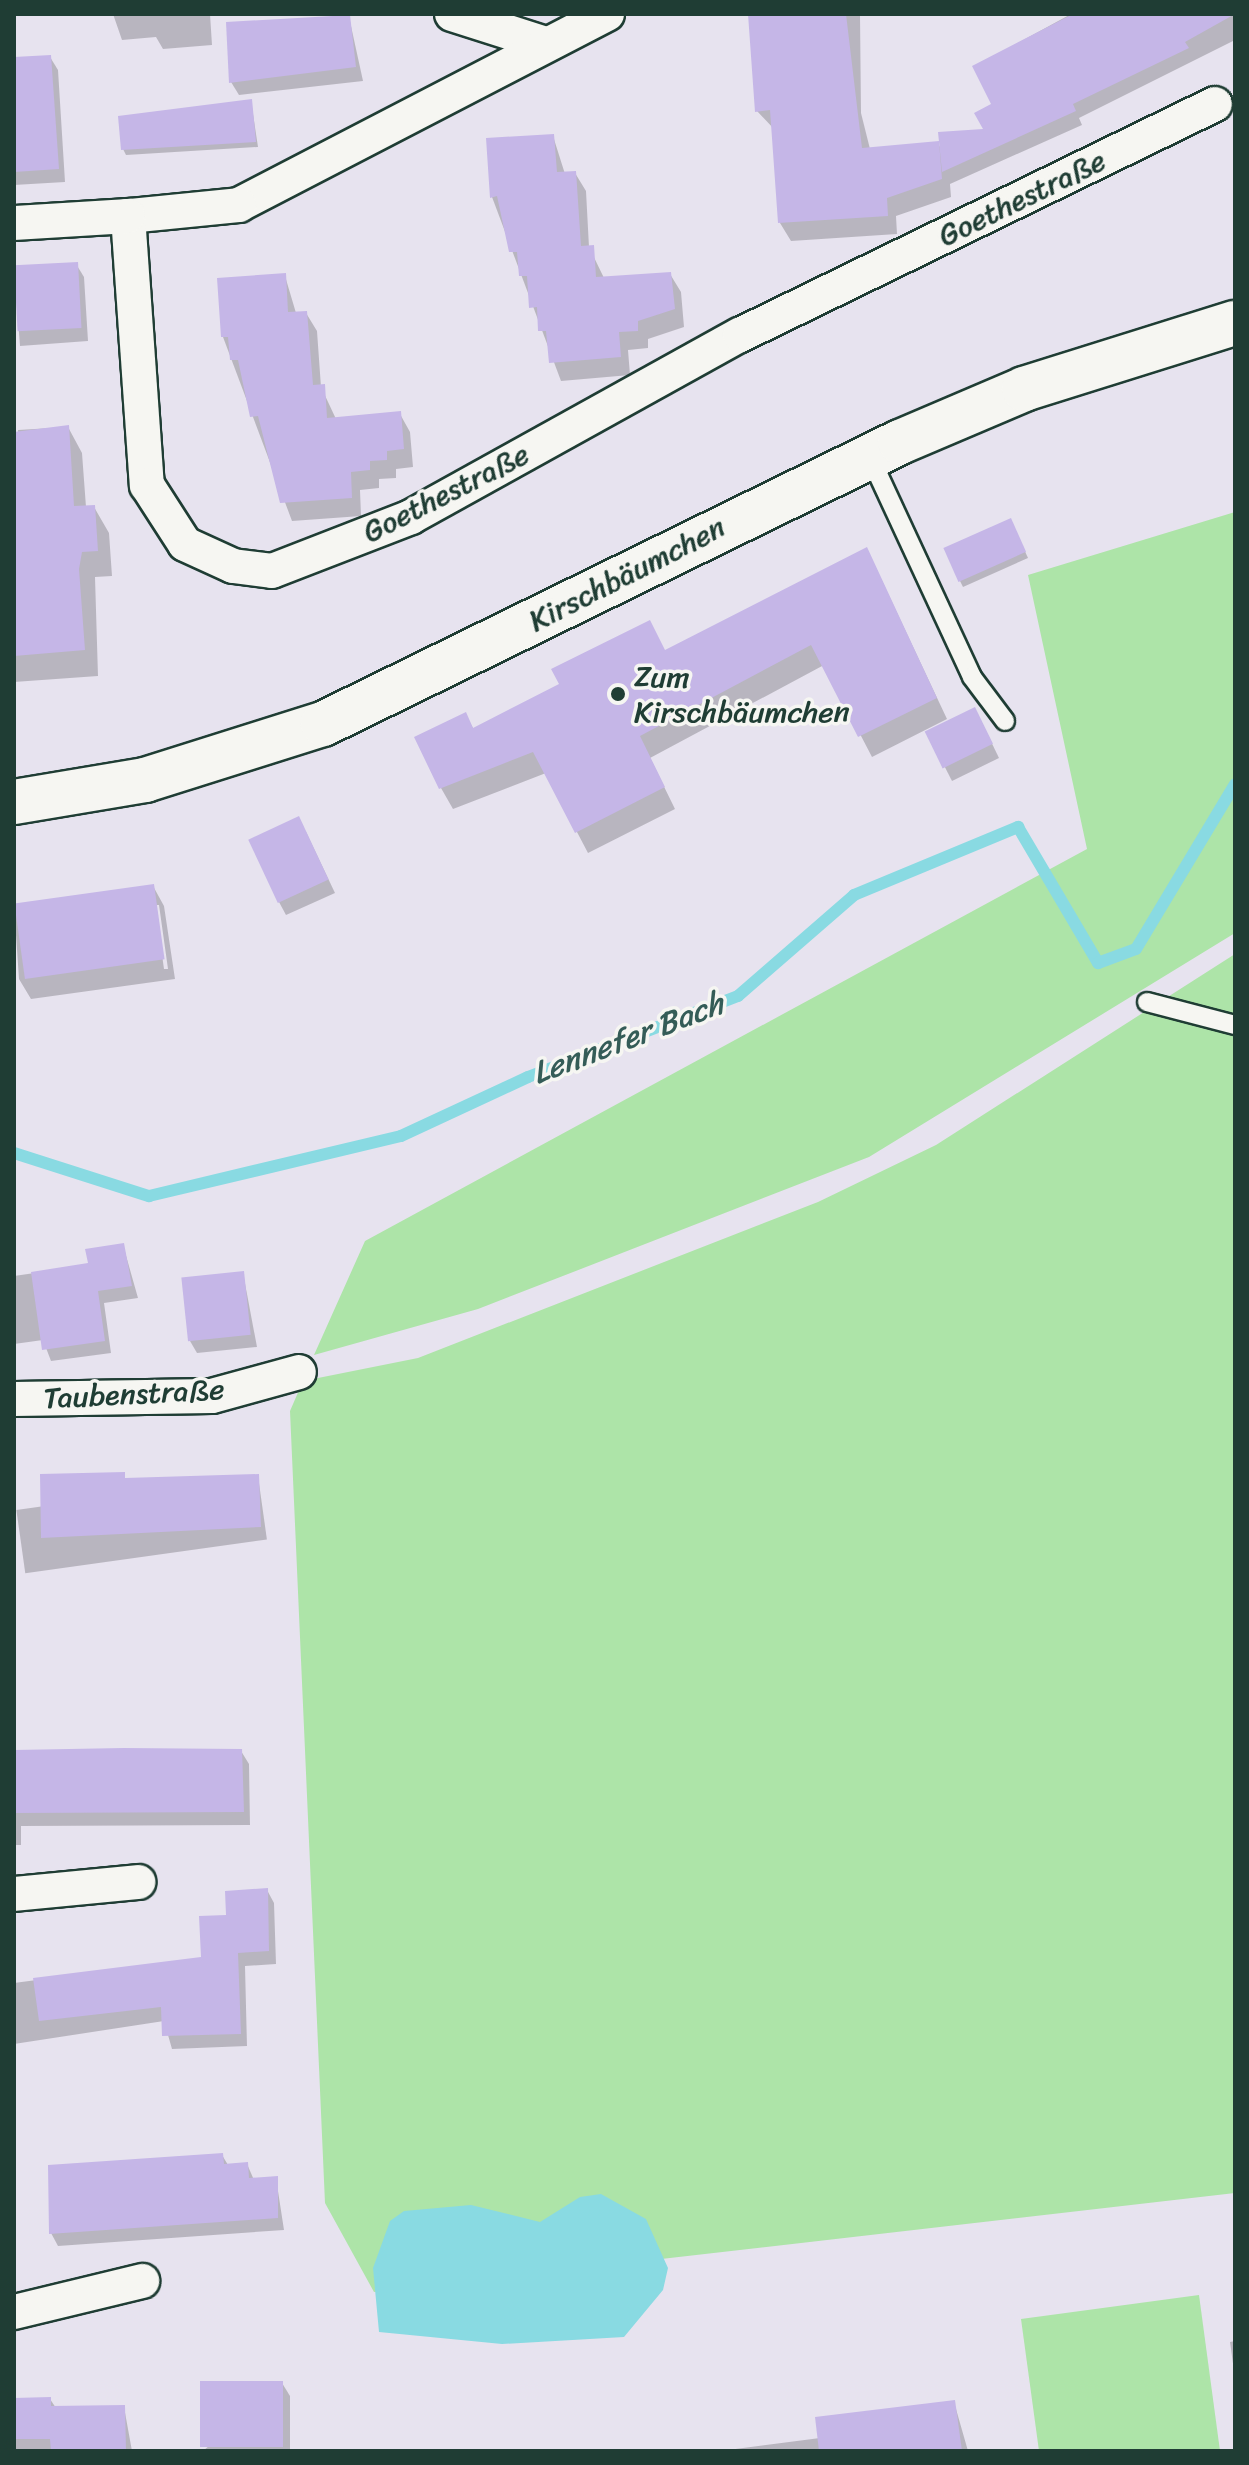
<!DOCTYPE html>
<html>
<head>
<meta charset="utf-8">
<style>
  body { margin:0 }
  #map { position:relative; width:1249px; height:2465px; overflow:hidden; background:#e7e3ef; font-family:Sriracha,sans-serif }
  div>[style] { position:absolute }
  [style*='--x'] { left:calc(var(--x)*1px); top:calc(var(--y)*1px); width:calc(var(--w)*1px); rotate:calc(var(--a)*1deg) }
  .green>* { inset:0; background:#ade4a8 }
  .water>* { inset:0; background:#89dae2 }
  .shadow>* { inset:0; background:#0003; transform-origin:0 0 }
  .stream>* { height:12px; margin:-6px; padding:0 6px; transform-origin:6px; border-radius:6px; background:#89dae2 }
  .building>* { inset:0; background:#c5b6e7; transform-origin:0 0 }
  .roads { filter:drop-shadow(2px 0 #1f3d34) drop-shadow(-2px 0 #1f3d34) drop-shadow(0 2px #1f3d34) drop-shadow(0 -2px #1f3d34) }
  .lane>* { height:18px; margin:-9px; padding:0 9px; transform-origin:9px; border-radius:9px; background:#f6f6f2 }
  .street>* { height:34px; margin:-17px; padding:0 17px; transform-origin:17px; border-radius:17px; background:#f6f6f2 }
  .secondary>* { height:44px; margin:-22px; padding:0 22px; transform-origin:22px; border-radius:22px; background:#f6f6f2 }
  .dots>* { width:22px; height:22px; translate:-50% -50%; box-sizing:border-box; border:4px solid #f6f6f2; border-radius:50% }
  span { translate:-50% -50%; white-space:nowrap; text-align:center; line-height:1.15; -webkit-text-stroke:7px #f6f6f2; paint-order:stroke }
  .street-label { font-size:30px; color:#1f3d34 }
  .poi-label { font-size:30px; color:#1f3d34 }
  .left { translate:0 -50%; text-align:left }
  .water-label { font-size:32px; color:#345c57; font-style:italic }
  .frame { position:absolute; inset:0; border:16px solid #1f3d34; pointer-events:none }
</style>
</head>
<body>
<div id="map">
  <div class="green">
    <div style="clip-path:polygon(1235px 512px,1235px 933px,869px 1157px,478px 1309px,314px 1355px,365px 1241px,1087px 849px,1028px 575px)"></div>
    <div style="clip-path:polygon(1235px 954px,1235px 2193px,374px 2292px,325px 2203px,290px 1411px,303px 1381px,418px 1358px,818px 1202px,936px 1145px)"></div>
    <div style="clip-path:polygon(1199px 2295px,1220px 2451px,1039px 2451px,1021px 2319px)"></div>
  </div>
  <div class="water">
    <div style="clip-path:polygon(601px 2194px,646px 2219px,668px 2268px,663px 2290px,624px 2337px,502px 2344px,379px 2332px,373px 2268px,390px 2221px,404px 2211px,471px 2205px,540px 2222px,580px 2197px)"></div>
  </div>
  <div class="shadow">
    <div style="clip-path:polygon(113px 14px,210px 14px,212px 45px,163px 49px,156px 37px,122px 40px)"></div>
    <div style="clip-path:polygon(750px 14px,860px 14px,861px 113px,870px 149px,938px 143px,942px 151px,986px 131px,994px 105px,974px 67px,1071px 14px,1235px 14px,1235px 40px,1079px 118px,1082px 125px,950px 184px,951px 197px,896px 216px,897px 234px,791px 241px,780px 223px,774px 129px,757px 111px)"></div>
    <div style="clip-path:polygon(349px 17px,363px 81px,239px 95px,231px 82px)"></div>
    <div style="clip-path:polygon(50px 57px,58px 70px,65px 182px,14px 185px,14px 59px)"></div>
    <div style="clip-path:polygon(251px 101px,258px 147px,126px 155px,123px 149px)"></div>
    <div style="clip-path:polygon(553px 136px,565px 174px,575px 173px,586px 191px,589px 247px,604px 278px,670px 274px,681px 292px,684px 327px,648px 339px,648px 348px,628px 350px,630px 375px,561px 381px,492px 197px)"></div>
    <div style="clip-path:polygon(76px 264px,84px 277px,88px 341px,20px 346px,14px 268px)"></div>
    <div style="clip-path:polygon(285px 276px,296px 313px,306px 313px,317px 331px,321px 387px,336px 419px,400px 414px,410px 432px,413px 467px,396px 469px,396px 478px,379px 479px,379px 488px,360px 490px,361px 516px,292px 521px,223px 337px)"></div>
    <div style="clip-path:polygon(68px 427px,82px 453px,86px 507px,94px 507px,109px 533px,112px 576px,95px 577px,98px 676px,14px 682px,14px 522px,25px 520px,18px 430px)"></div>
    <div style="clip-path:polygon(1014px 527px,1028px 558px,963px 587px,960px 581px)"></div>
    <div style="clip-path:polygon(867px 549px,947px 719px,872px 757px,824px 665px,650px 758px,675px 809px,588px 853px,546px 773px,453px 809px,441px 788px,466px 715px,474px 730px,665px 652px)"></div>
    <div style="clip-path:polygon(982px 723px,999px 758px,952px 781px,929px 736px)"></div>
    <div style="clip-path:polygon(306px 832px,335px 893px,286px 915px,279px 902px)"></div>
    <div style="clip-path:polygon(evenodd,153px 886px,164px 906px,175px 979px,31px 999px,19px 979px,14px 906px,153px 886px,155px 905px,159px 905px,168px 969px,164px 969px,155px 905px)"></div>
    <div style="clip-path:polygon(123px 1245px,138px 1298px,104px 1303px,111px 1353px,51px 1361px,43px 1340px,14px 1344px,14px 1276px,90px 1265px)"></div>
    <div style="clip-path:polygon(243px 1273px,257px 1347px,197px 1353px,190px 1341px)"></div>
    <div style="left:258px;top:1476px;width:64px;height:244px;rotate:82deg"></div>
    <div style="clip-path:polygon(241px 1751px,249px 1764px,250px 1825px,21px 1826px,21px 1845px,14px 1845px,14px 1775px)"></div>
    <div style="clip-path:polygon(267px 1890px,274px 1903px,276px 1964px,245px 1966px,247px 2046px,172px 2049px,164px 2021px,14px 2044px,14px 1983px,203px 1958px,228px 1917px)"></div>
    <div style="clip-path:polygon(222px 2155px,228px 2165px,247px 2164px,254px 2180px,276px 2178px,284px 2230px,58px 2246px,51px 2233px)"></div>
    <div style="clip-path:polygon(1235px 2341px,1235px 2378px,1230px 2342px)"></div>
    <div style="clip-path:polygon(282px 2383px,290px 2396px,290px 2451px,203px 2451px)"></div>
    <div style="clip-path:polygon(14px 2398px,50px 2399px,56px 2408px,124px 2407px,132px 2451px,14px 2451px)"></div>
    <div style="clip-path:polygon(954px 2402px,968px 2451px,720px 2451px,820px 2438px)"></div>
  </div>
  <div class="stream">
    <div style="--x:14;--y:1153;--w:142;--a:17.7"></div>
    <div style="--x:149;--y:1196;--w:259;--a:-13.4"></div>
    <div style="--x:401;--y:1136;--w:140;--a:-24.9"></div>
    <div style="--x:528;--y:1077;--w:225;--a:-21.1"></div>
    <div style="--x:738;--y:996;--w:154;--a:-41"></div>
    <div style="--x:854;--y:895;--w:178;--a:-22.5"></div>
    <div style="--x:1018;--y:827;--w:158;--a:59.5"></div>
    <div style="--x:1098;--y:963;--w:40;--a:-20.2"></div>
    <div style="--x:1136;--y:949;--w:192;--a:-59"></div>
  </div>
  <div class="building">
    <div style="clip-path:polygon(748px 14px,846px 14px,862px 148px,939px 141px,942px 179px,887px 198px,888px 216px,778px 223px,770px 110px,755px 112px)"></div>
    <div style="clip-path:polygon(1073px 14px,1235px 14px,1185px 42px,1189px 48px,1073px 104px,1076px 111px,942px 172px,938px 132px,983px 129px,974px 113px,991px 104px,972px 66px)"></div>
    <div style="clip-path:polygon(350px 15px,356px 67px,229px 83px,226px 22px)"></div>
    <div style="clip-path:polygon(51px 55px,59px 169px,14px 172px,14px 57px)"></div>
    <div style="clip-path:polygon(252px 99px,256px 142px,121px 150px,118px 116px)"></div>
    <div style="clip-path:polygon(554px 134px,557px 172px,576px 171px,581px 246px,594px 245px,596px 277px,671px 272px,675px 309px,638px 321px,638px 331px,619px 332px,621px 357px,549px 363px,546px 331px,538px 331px,537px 307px,529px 308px,527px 276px,519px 276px,517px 252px,509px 252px,497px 196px,490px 198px,486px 138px)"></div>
    <div style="left:78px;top:262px;width:66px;height:64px;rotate:87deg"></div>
    <div style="clip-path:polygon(286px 273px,288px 312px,307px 311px,313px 385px,325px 384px,327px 418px,401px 411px,404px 449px,387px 451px,387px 460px,370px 461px,370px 470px,351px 472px,352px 498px,280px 503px,258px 416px,250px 417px,238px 360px,230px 360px,228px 337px,221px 337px,217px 278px)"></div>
    <div style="clip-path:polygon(69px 425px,74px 506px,95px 505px,98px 551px,82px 552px,79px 569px,85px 650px,14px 656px,14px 432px)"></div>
    <div style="left:1011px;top:518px;width:37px;height:74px;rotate:66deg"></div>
    <div style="clip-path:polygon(867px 547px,937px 698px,858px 737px,811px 645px,640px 736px,665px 787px,575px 833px,533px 752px,439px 789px,414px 737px,466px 712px,473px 728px,559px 684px,551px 669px,650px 620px,665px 650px)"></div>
    <div style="left:975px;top:707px;width:41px;height:56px;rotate:64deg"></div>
    <div style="left:299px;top:816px;width:70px;height:56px;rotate:65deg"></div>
    <div style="left:154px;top:884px;width:76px;height:141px;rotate:82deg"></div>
    <div style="clip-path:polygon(124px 1243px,132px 1286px,98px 1291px,105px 1341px,42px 1350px,31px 1272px,88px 1263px,85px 1249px)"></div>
    <div style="left:244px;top:1271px;width:64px;height:63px;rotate:84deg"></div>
    <div style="clip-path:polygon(125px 1472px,125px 1478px,259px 1474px,261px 1527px,41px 1538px,40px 1474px)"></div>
    <div style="clip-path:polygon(124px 1748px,242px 1749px,244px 1812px,14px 1813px,14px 1750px)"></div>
    <div style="clip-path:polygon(268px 1888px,269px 1951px,238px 1953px,241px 2034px,162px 2036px,161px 2007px,39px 2021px,33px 1978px,201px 1957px,199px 1916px,226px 1915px,225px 1891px)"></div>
    <div style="clip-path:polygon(223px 2153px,224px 2164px,248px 2162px,249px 2178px,278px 2176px,278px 2218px,49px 2234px,48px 2165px)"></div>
    <div style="left:283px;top:2381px;width:66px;height:83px;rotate:90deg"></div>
    <div style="clip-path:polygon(51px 2397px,51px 2406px,125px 2405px,126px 2451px,51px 2451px,50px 2439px,14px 2439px,14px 2398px)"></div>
    <div style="clip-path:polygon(955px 2400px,962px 2451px,819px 2451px,815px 2417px)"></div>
  </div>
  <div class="roads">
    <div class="lane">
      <div style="--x:870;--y:457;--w:242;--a:65.1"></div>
      <div style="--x:972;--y:677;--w:55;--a:53.1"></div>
      <div style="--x:1147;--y:1002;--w:91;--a:14.6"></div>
    </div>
    <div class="street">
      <div style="--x:452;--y:14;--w:99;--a:17.7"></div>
      <div style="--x:607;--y:14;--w:415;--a:152.6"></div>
      <div style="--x:239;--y:205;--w:112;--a:174.3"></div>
      <div style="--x:128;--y:216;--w:270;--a:86"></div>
      <div style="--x:147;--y:485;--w:70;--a:57.2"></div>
      <div style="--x:185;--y:544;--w:53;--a:24.6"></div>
      <div style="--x:233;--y:566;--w:39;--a:7"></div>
      <div style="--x:272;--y:571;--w:149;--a:-21.2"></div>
      <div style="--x:411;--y:517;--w:376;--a:-29"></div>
      <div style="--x:740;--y:335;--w:528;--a:-25.93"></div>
      <div style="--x:14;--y:223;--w:114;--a:-3.5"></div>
      <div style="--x:14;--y:1399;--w:198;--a:-0.9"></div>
      <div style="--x:212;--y:1396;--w:90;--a:-15.4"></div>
      <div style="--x:14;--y:1894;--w:125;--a:-5.5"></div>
      <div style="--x:14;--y:2312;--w:132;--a:-13.6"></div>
    </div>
    <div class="secondary">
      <div style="--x:14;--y:802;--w:133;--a:-9.5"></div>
      <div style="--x:145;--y:780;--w:187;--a:-17.5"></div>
      <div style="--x:323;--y:724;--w:642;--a:-26.05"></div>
      <div style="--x:900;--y:442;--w:135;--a:-23.1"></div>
      <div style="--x:1024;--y:389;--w:221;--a:-17.4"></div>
    </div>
  </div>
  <div class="dots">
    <div style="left:618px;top:694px;background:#1f3d34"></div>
  </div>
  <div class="street-label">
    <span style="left:1022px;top:198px;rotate:-26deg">Goethestraße</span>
    <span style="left:446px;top:493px;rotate:-27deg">Goethestraße</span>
    <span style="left:627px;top:574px;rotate:-27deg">Kirschbäumchen</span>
    <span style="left:134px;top:1394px;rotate:-3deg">Taubenstraße</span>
  </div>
  <div class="poi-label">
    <span class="left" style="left:634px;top:694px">Zum<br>Kirschbäumchen</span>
  </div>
  <div class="water-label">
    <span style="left:628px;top:1039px;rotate:-21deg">Lennefer Bach</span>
  </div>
  <div class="frame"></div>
</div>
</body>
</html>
